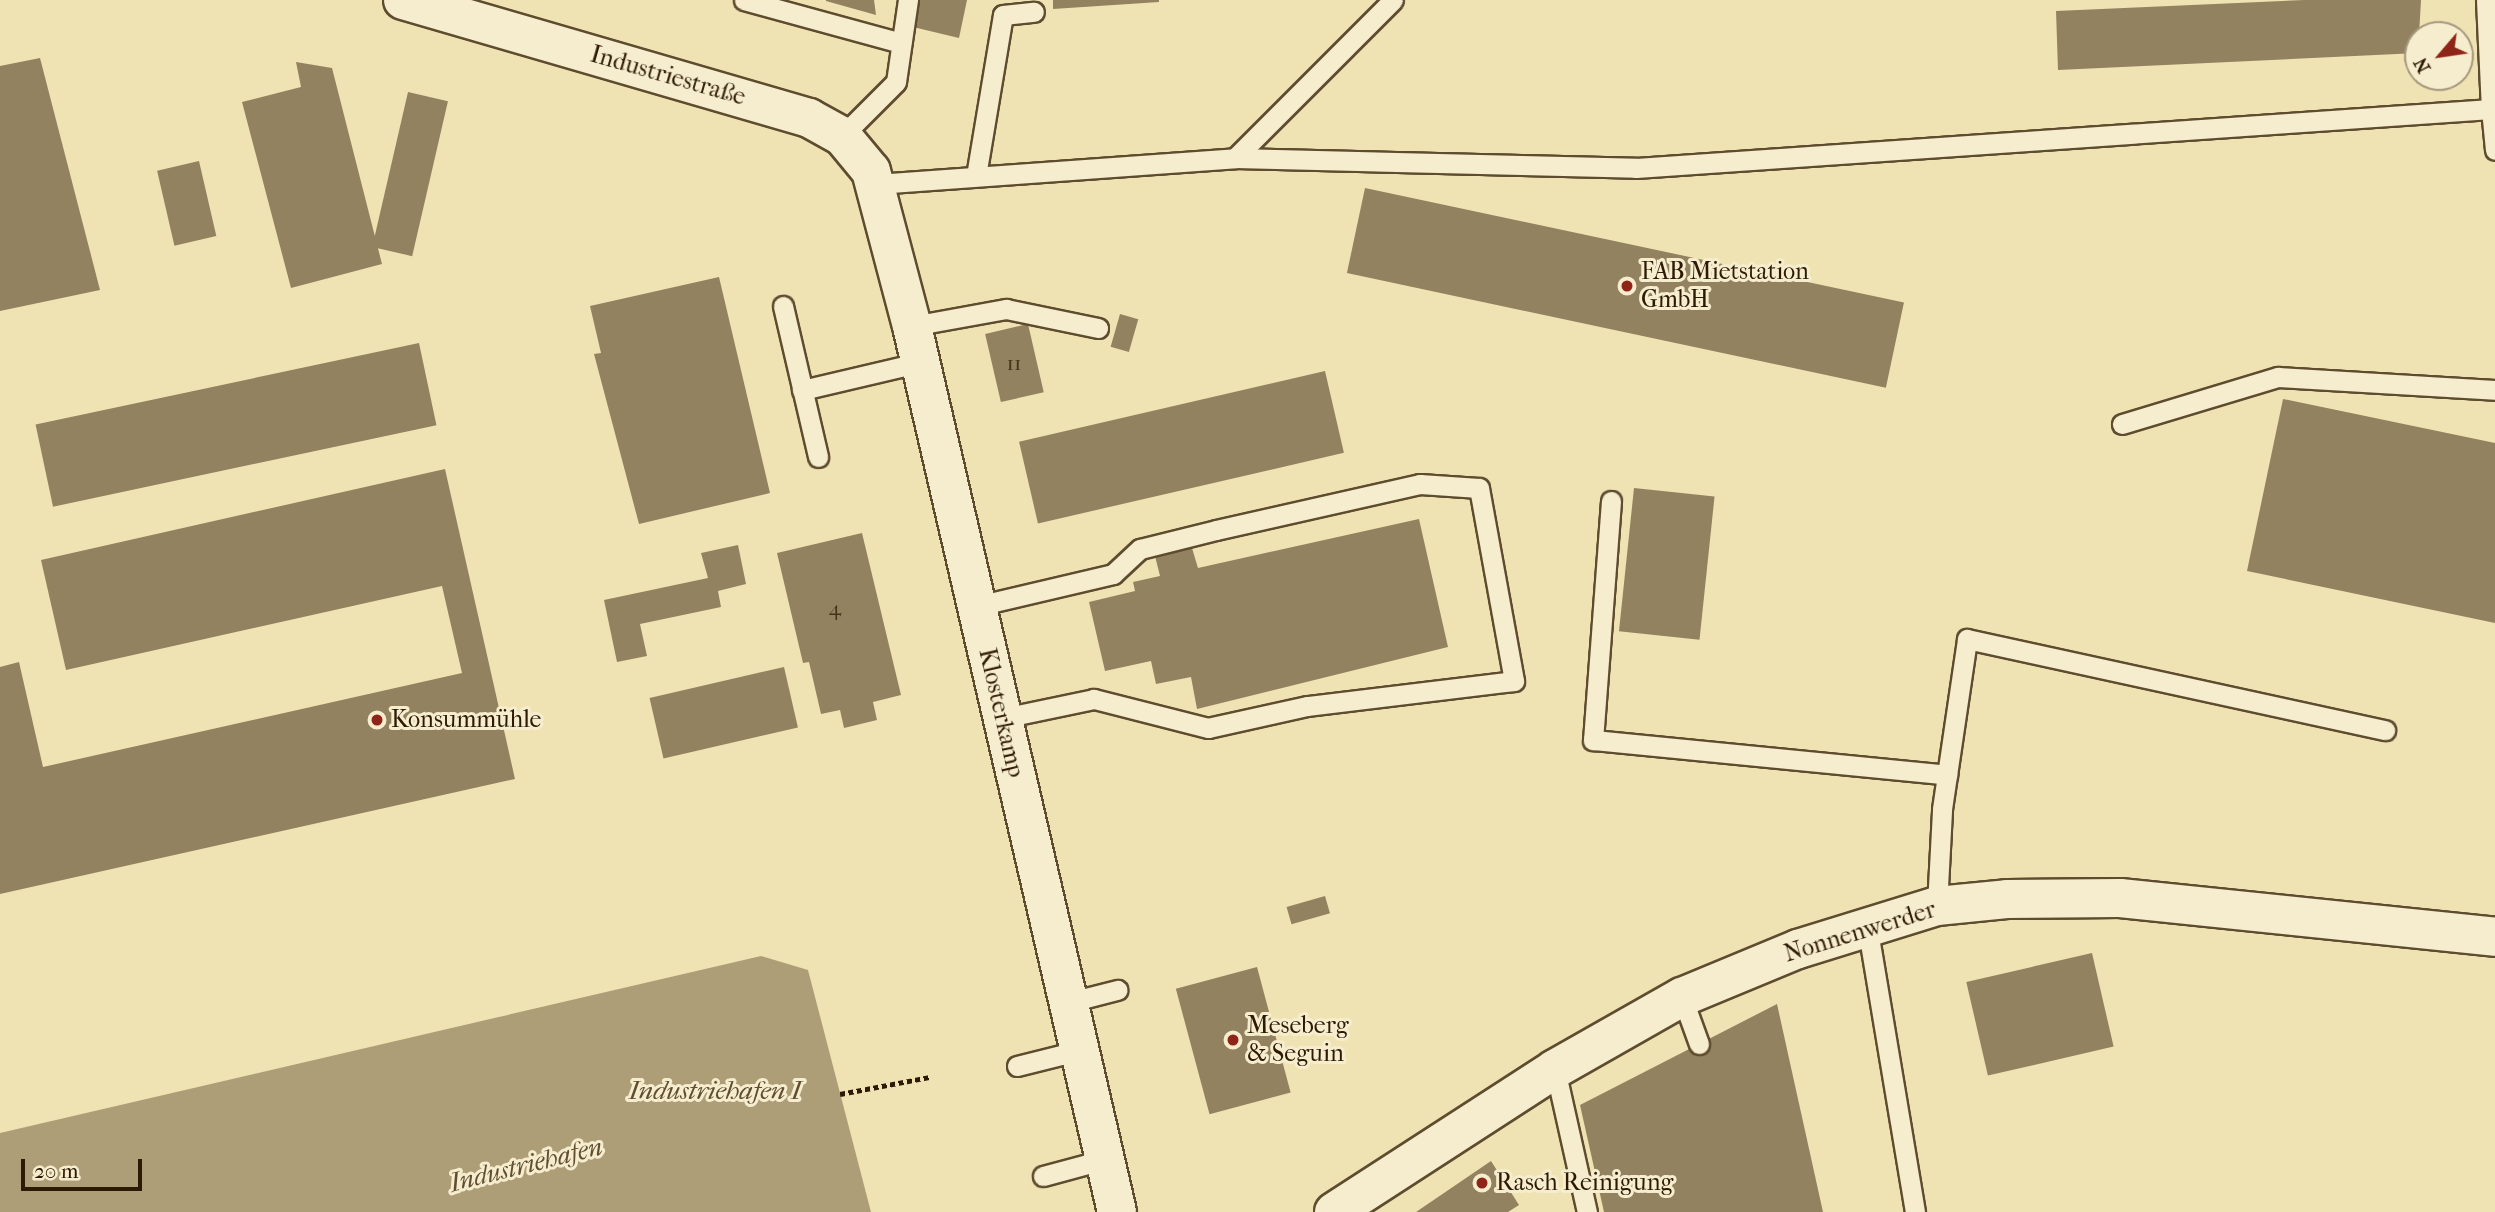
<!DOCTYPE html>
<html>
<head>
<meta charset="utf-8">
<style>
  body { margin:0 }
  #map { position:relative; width:2495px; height:1212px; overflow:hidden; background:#f0e3b3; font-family:"IM FELL French Canon",serif }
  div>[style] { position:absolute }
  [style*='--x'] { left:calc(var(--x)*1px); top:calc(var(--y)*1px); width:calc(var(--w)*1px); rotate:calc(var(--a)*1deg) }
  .water>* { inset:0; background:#ae9e77 }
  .building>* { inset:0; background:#93825f; transform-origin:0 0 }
  .path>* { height:4.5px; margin-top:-2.25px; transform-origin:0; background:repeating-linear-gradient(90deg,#2e1903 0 5px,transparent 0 8.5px) }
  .roads { filter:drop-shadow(2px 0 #5e4c2f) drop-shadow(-2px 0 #5e4c2f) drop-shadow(0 2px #5e4c2f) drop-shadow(0 -2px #5e4c2f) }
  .lane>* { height:19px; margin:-9.5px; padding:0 9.5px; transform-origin:9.5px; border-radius:9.5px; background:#f5edce }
  .street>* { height:38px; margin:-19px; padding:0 19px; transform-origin:19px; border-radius:19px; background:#f5edce }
  .dots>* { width:19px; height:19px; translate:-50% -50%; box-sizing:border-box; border:4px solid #f5edce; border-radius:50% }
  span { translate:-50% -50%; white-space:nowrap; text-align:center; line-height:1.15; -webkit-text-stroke:6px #f5edce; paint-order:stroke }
  .number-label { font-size:21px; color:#47331a }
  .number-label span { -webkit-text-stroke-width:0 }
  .street-label { font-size:24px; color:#2e1903 }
  .poi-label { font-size:24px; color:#2e1903 }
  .left { translate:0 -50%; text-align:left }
  .water-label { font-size:26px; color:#614e31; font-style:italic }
  .north { position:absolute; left:2404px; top:21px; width:70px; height:70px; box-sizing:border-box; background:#f5edce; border:2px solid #a5987d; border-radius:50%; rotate:241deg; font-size:19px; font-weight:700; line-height:28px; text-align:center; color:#2e1903 }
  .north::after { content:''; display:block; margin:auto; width:24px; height:32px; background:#8f2418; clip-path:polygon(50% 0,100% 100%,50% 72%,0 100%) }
  .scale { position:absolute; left:21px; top:1159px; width:121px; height:32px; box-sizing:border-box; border:4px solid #2e1903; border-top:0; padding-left:9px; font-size:21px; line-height:24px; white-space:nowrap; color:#2e1903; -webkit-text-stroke:5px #f5edce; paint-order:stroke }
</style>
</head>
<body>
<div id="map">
  <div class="water">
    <div style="clip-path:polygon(761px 956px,808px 970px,871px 1212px,0 1212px,0 1133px)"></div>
  </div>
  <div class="building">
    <div style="clip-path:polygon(874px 0,876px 15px,826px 1px,826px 0)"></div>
    <div style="clip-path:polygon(919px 0,967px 0,959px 38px,913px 27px)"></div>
    <div style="clip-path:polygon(1053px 0,1159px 0,1159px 2px,1053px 9px)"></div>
    <div style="clip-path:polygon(2304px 0,2421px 0,2418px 53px,2058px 70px,2056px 11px)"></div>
    <div style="clip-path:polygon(40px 58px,100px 290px,0 311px,0 66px)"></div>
    <div style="clip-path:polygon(296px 62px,332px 68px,382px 264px,291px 288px,242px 102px,301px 87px)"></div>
    <div style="left:408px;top:92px;width:41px;height:159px;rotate:13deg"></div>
    <div style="left:199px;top:161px;width:77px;height:43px;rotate:77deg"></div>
    <div style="left:1365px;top:188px;width:551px;height:87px;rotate:12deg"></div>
    <div style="clip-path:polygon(719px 277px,770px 493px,639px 524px,594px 354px,601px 353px,590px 306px)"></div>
    <div style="left:1120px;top:314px;width:19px;height:34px;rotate:16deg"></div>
    <div style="left:1028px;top:324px;width:70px;height:44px;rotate:77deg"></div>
    <div style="left:419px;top:343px;width:84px;height:392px;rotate:78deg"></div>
    <div style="left:1325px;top:371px;width:84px;height:314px;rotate:77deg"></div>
    <div style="clip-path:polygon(2283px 399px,2495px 443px,2495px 623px,2247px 571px)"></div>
    <div style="clip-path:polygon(445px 469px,515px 779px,0 894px,0 667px,19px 662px,43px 767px,462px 673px,442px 586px,66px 670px,41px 560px)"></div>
    <div style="left:1634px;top:488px;width:81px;height:144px;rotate:6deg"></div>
    <div style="clip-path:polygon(1419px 519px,1448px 647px,1197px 709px,1191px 677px,1156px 684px,1151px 661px,1105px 671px,1089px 602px,1135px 591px,1133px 582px,1160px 576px,1155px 556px,1192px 548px,1198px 568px)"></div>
    <div style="clip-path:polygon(862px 533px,901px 695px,873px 702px,877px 720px,844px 728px,840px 710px,821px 714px,809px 662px,803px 663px,777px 553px)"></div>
    <div style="clip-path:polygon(738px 545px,746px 584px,718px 591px,721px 607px,640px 624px,647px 656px,617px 662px,604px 600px,708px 578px,701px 553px)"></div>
    <div style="left:784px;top:667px;width:62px;height:138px;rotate:77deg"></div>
    <div style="left:1325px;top:896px;width:18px;height:40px;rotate:74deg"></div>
    <div style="left:2092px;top:953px;width:96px;height:129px;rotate:77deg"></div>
    <div style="left:1257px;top:967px;width:130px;height:84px;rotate:75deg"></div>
    <div style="clip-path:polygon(1777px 1004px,1823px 1212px,1604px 1212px,1580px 1105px)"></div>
    <div style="clip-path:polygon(1491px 1161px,1519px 1205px,1508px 1212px,1416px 1212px)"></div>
  </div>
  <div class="path">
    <div style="--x:840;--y:1094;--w:92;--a:-10.7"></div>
  </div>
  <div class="roads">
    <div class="lane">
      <div style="--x:744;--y:0;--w:163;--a:15.3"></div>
      <div style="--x:2486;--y:0;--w:109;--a:87.4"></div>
      <div style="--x:842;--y:136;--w:76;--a:-45"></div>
      <div style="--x:896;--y:82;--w:83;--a:-81.7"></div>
      <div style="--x:1235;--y:158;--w:223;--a:-45"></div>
      <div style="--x:976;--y:176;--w:163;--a:-80.5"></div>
      <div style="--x:1003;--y:15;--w:31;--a:-6"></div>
      <div style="--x:876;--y:184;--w:360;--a:-4.1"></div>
      <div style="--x:1235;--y:158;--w:401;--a:1.4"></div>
      <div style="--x:1636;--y:168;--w:857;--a:-3.95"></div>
      <div style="--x:2491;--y:109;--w:41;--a:84.4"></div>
      <div style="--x:783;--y:306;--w:155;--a:76.9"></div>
      <div style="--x:912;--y:326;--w:96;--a:-10.3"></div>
      <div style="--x:1006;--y:309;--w:94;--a:11.7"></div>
      <div style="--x:802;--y:390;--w:122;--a:-13.2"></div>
      <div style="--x:2122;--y:424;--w:163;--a:-16.8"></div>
      <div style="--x:2278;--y:377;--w:217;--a:3.4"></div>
      <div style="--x:1611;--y:501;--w:240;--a:94.3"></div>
      <div style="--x:1593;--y:740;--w:356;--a:5.6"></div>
      <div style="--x:977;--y:606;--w:140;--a:-13.2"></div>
      <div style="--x:1113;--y:574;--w:37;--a:-43"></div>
      <div style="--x:1140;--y:549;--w:78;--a:-14"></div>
      <div style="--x:1216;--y:530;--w:209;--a:-12.7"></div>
      <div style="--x:1420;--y:484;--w:59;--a:3.9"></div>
      <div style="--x:1479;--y:488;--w:196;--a:79.7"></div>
      <div style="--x:1514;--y:681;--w:209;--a:173.1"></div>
      <div style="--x:1307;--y:706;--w:101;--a:167.5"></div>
      <div style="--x:1208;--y:728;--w:118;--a:-165.7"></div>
      <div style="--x:1094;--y:699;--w:93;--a:168.2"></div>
      <div style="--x:1937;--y:906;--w:97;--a:-87"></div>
      <div style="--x:1942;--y:809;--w:172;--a:-81.6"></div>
      <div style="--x:1967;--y:639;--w:428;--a:12.3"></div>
      <div style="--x:1867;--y:925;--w:291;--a:80.5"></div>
      <div style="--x:1682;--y:997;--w:50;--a:70.1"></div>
      <div style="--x:1070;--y:1002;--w:49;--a:-14.3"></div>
      <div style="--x:1017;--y:1066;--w:66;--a:-14"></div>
      <div style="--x:1555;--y:1069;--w:147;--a:77.4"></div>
      <div style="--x:1043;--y:1176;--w:65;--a:-15.1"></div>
    </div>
    <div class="street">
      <div style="--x:403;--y:0;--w:423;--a:16.2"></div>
      <div style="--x:809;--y:118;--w:38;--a:29"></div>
      <div style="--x:842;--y:136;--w:45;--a:50.4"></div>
      <div style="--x:871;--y:171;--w:160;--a:75.2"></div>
      <div style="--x:912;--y:326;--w:909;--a:76.97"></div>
      <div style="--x:1334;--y:1212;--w:263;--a:-32.9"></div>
      <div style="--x:1555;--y:1069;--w:146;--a:-29.6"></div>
      <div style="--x:1682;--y:997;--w:126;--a:-22.5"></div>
      <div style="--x:1798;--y:949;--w:145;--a:-17.2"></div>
      <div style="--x:1937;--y:906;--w:70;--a:-5.7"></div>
      <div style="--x:2007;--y:899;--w:113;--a:-0.5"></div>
      <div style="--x:2120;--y:898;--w:377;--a:5.9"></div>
    </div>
  </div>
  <div class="dots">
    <div style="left:1627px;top:286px;background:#8f2418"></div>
    <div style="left:377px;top:720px;background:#8f2418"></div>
    <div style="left:1233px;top:1040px;background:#8f2418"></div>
    <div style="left:1482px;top:1183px;background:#8f2418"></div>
  </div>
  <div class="number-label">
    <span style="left:1014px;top:363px">11</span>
    <span style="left:835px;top:608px">4</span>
  </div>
  <div class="street-label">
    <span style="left:668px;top:76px;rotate:16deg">Industriestraße</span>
    <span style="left:1001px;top:713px;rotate:77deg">Klosterkamp</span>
    <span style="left:1860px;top:932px;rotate:-17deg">Nonnenwerder</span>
  </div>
  <div class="poi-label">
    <span class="left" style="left:1641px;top:286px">FAB Mietstation<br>GmbH</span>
    <span class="left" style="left:391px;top:720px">Konsummühle</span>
    <span class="left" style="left:1247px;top:1040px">Meseberg<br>&amp; Seguin</span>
    <span class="left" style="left:1496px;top:1183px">Rasch Reinigung</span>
  </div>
  <div class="water-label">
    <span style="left:715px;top:1091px">Industriehafen I</span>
    <span style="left:526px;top:1165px;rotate:-14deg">Industriehafen</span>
  </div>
  <div class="north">N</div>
  <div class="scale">20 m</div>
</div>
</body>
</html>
